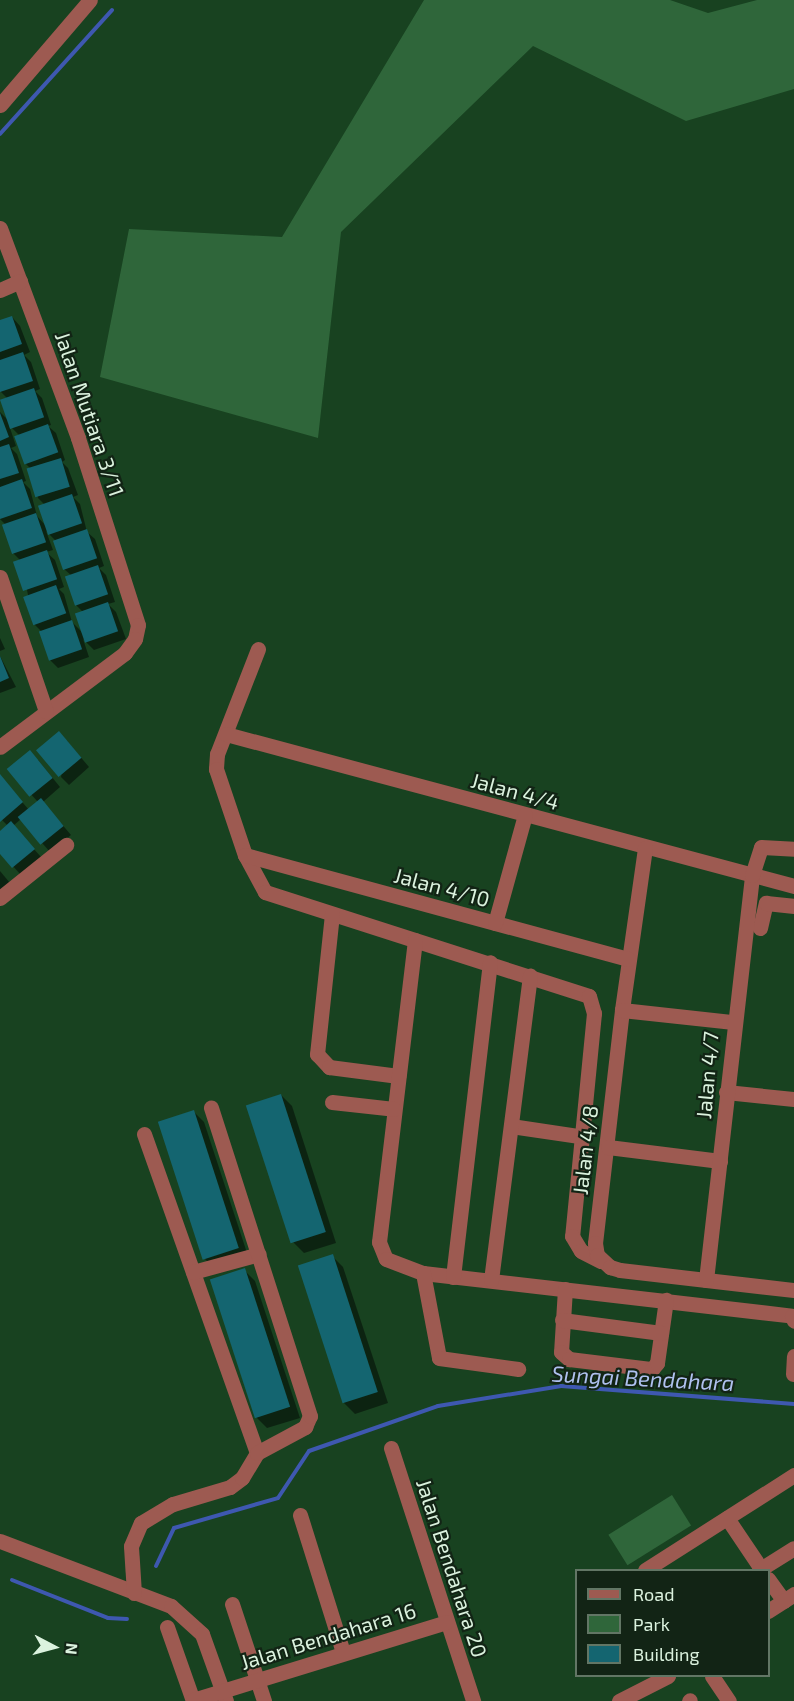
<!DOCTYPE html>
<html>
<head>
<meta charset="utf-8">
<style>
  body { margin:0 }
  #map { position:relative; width:794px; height:1701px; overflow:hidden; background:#184220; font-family:"Exo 2",sans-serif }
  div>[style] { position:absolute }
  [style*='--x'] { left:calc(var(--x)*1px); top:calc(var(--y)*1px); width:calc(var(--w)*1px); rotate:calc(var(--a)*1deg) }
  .green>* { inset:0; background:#2f663a; transform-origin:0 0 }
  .shadow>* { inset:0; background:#0007 }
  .stream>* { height:4px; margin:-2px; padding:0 2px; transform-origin:2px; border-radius:2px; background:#3e58b0 }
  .building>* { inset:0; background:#146570; transform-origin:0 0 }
  .minor>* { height:15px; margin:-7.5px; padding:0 7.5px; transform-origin:7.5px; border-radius:7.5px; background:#9d5a51 }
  span { translate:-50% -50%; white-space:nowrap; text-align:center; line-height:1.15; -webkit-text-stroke:4.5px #122415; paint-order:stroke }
  .street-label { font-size:21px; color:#dbf2de }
  .water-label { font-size:22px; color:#afc1ef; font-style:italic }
  .legend { position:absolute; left:575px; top:1569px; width:195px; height:108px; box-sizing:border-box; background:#122415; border:2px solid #627665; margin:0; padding:8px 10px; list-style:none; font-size:18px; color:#dbf2de }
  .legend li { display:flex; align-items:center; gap:12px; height:30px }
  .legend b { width:30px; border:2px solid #627665 }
  .north { position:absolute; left:24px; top:1617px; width:60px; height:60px; -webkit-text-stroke:4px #122415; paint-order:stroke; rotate:96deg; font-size:16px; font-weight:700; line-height:24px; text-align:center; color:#dbf2de }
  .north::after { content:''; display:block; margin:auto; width:21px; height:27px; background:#dbf2de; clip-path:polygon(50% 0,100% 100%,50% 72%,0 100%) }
</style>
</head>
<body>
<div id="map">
  <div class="green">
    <div style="clip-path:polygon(424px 0,670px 0,708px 13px,757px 0,794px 0,794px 89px,686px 121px,533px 46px,341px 232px,318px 438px,100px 377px,129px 229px,282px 237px)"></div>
    <div style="left:672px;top:1495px;width:36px;height:75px;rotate:58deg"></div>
  </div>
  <div class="shadow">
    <div style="clip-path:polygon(evenodd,12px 317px,20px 326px,30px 352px,24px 355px,31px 362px,40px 389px,35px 391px,42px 398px,51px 425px,48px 426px,56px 433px,65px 460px,62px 462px,68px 468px,78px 495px,73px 497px,80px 504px,87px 532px,95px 539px,104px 566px,99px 568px,106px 575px,115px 602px,108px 604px,116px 612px,126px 639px,94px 650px,83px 639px,89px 657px,58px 668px,50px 660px,42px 632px,34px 624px,21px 561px,13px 553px,6px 525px,0 519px,0 412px,9px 421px,8px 399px,0 391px,0 322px,12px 317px,9px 425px,19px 435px,25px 463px,32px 470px,38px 498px,45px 505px,46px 526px,37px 516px,30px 489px,23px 482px,26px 481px,17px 454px,11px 448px,16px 446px,9px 425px,12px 317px,46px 531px,57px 542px,64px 569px,72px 576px,76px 605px,83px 612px,83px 633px,72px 622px,64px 594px,59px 589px,64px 587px,55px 560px,46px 552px,53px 550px,46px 531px)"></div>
    <div style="clip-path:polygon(0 638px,5px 649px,0 651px)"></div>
    <div style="clip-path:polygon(0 656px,16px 687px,0 693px)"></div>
    <div style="clip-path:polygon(67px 741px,89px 767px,69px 785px,61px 777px)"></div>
    <div style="clip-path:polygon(38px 760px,60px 787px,43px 802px,71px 835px,50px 852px,21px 819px,13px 826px,42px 858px,21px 875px,0 852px,0 833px,8px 826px,0 818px,0 776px,29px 810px,38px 802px,9px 770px)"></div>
    <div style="clip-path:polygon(0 871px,10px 883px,0 891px)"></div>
    <div style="clip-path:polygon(281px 1095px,292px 1106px,336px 1243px,304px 1253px,293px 1242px,248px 1106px)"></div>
    <div style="clip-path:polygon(193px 1111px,204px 1122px,249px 1259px,216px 1270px,205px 1259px,160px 1122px)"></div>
    <div style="clip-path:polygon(332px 1256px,343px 1267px,388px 1403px,355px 1414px,344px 1403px)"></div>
    <div style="clip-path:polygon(244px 1270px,255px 1281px,300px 1418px,267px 1428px,256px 1417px)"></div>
  </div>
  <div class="stream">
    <div style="--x:0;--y:134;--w:167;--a:-47.9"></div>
    <div style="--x:156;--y:1566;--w:42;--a:-64.7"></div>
    <div style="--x:174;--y:1528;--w:108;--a:-16.1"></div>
    <div style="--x:278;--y:1498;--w:56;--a:-56.6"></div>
    <div style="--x:309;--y:1451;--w:137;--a:-19.2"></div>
    <div style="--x:438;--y:1406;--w:125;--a:-9.2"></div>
    <div style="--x:561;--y:1386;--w:234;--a:4.4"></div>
    <div style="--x:12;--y:1580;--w:103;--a:21.6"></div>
    <div style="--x:108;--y:1618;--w:19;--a:3"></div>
  </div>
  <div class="building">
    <div style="clip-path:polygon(12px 316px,22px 344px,0 352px,0 320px)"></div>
    <div style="clip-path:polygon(23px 352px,33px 381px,0 392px,0 360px)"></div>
    <div style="left:34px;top:388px;width:31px;height:36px;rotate:71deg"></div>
    <div style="clip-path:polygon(0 413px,9px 437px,0 441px)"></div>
    <div style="left:48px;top:424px;width:30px;height:36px;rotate:70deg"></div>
    <div style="clip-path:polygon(9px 444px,19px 473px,0 479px,0 447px)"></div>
    <div style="left:61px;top:458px;width:30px;height:36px;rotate:73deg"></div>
    <div style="clip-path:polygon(22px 479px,32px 508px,0 519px,0 487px)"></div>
    <div style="left:72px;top:494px;width:31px;height:36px;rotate:71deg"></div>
    <div style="left:36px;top:513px;width:31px;height:36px;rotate:71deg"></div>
    <div style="left:87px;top:529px;width:31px;height:36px;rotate:71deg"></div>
    <div style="left:47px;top:550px;width:31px;height:36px;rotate:71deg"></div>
    <div style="left:98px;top:565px;width:31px;height:35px;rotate:71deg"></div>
    <div style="left:56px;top:585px;width:30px;height:35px;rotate:70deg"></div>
    <div style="left:108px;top:602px;width:31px;height:35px;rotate:71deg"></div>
    <div style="left:72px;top:620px;width:31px;height:35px;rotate:71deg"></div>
    <div style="clip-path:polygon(0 656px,9px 678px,0 682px)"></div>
    <div style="left:59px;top:731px;width:35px;height:30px;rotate:50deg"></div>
    <div style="left:30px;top:750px;width:36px;height:30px;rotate:51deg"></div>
    <div style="clip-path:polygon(0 774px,23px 802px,0 822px)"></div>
    <div style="left:41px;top:798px;width:36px;height:30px;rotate:51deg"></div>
    <div style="clip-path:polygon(11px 821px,35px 849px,12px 868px,0 854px,0 831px)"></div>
    <div style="left:281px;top:1094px;width:145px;height:37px;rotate:72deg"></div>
    <div style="left:194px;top:1110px;width:145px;height:38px;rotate:72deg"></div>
    <div style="left:333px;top:1254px;width:145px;height:37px;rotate:72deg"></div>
    <div style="left:245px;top:1268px;width:146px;height:37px;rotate:72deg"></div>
  </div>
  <div class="minor">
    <div style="--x:0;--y:105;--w:138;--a:-49.4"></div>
    <div style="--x:0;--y:228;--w:224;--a:69.6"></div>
    <div style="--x:78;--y:438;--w:196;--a:72.2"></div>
    <div style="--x:138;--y:625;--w:14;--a:102"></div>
    <div style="--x:135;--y:639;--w:17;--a:126"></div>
    <div style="--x:125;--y:653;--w:156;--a:143.1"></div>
    <div style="--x:0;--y:290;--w:22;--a:-24"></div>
    <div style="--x:0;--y:577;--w:142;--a:71.1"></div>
    <div style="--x:258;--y:649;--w:113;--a:111.3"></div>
    <div style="--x:217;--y:754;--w:15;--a:94"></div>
    <div style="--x:216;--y:769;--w:91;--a:71.4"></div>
    <div style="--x:245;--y:855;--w:42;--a:61.6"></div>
    <div style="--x:265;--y:892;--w:340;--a:17.8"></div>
    <div style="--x:589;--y:996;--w:18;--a:74"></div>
    <div style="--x:594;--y:1013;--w:224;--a:95.6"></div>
    <div style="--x:572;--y:1236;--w:17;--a:59"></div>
    <div style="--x:581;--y:1251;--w:22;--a:27"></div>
    <div style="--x:226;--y:734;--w:588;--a:14.98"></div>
    <div style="--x:645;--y:848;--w:164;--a:98.1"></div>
    <div style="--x:622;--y:1010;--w:235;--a:96.6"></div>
    <div style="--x:595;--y:1243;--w:12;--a:81"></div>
    <div style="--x:597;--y:1255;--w:18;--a:43"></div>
    <div style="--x:610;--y:1267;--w:10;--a:17"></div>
    <div style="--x:620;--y:1270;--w:175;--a:6.6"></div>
    <div style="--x:245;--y:855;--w:397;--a:15.2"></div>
    <div style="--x:0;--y:898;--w:85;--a:-38.8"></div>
    <div style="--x:332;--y:914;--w:141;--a:96.1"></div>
    <div style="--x:317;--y:1054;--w:18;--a:47"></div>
    <div style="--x:329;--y:1067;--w:70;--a:7.4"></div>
    <div style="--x:495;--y:923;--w:112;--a:-74.5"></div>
    <div style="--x:760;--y:928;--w:26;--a:-77"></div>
    <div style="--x:766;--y:903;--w:28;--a:6"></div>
    <div style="--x:415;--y:940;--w:304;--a:96.8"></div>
    <div style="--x:379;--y:1242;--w:18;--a:68"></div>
    <div style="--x:386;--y:1259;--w:40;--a:21"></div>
    <div style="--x:423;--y:1273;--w:371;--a:6.6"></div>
    <div style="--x:792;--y:1316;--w:5;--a:68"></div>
    <div style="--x:622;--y:1010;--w:112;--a:6.2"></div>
    <div style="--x:726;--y:1092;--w:68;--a:5.9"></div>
    <div style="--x:332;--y:1102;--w:62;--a:6.4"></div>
    <div style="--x:511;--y:1126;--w:69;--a:8.4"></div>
    <div style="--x:144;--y:1134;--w:338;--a:70.5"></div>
    <div style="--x:608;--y:1147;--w:113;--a:7.1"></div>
    <div style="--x:193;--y:1272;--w:68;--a:-15.3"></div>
    <div style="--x:423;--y:1273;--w:86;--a:79.3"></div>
    <div style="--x:439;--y:1358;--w:80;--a:7.9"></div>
    <div style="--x:453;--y:1277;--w:317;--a:-83.3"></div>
    <div style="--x:491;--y:1280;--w:307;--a:-82.7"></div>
    <div style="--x:706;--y:1280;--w:408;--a:-83.5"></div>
    <div style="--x:752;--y:875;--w:29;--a:-72"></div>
    <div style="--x:761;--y:847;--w:33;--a:3"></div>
    <div style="--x:565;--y:1289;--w:63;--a:93.6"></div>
    <div style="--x:561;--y:1352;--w:11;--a:41"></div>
    <div style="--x:569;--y:1359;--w:84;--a:6.9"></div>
    <div style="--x:652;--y:1369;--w:8;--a:-50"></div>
    <div style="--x:657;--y:1363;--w:64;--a:-81.9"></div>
    <div style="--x:562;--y:1320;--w:100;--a:7.5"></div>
    <div style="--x:793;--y:1374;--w:18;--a:-87"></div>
    <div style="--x:391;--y:1448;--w:266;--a:72"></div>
    <div style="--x:300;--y:1515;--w:144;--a:72.6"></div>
    <div style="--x:727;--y:1518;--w:63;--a:56.1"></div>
    <div style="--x:0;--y:1541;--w:183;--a:20.8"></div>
    <div style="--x:171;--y:1606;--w:42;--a:42.1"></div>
    <div style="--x:202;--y:1634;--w:71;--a:70.3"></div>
    <div style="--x:645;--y:1570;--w:177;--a:-32.5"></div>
    <div style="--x:759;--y:1570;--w:41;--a:-32.2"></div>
    <div style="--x:768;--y:1579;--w:27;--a:54"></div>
    <div style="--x:134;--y:1593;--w:47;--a:-93.7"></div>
    <div style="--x:131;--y:1546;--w:25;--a:-67"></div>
    <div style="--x:141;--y:1523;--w:37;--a:-31"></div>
    <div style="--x:173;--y:1504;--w:59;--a:-16.6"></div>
    <div style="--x:230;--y:1487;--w:15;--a:-37"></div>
    <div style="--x:242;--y:1478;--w:29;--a:-59"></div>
    <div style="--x:257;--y:1453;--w:55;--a:-28.4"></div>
    <div style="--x:305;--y:1427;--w:12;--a:-66"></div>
    <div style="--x:310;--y:1416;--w:324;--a:-107.8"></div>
    <div style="--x:232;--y:1604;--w:102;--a:71.7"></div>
    <div style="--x:768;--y:1611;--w:31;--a:-33"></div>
    <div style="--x:167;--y:1627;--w:78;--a:70.6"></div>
    <div style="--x:712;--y:1676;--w:30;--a:56"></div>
    <div style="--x:193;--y:1700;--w:265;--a:-17.1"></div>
    <div style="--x:619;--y:1701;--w:55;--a:-27"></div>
    <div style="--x:689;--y:1701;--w:1;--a:-45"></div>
  </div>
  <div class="street-label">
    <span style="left:90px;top:414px;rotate:71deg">Jalan Mutiara 3/11</span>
    <span style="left:515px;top:791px;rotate:15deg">Jalan 4/4</span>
    <span style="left:442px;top:887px;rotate:15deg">Jalan 4/10</span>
    <span style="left:707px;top:1075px;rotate:-85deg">Jalan 4/7</span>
    <span style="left:585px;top:1150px;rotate:-83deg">Jalan 4/8</span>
    <span style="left:452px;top:1568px;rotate:72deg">Jalan Bendahara 20</span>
    <span style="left:328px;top:1636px;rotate:-17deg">Jalan Bendahara 16</span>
  </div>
  <div class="water-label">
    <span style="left:643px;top:1378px;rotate:3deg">Sungai Bendahara</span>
  </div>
  <ul class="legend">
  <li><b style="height:8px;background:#9d5a51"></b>Road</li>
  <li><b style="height:16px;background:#2f663a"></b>Park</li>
  <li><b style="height:16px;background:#146570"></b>Building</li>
  </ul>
  <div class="north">N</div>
</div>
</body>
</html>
